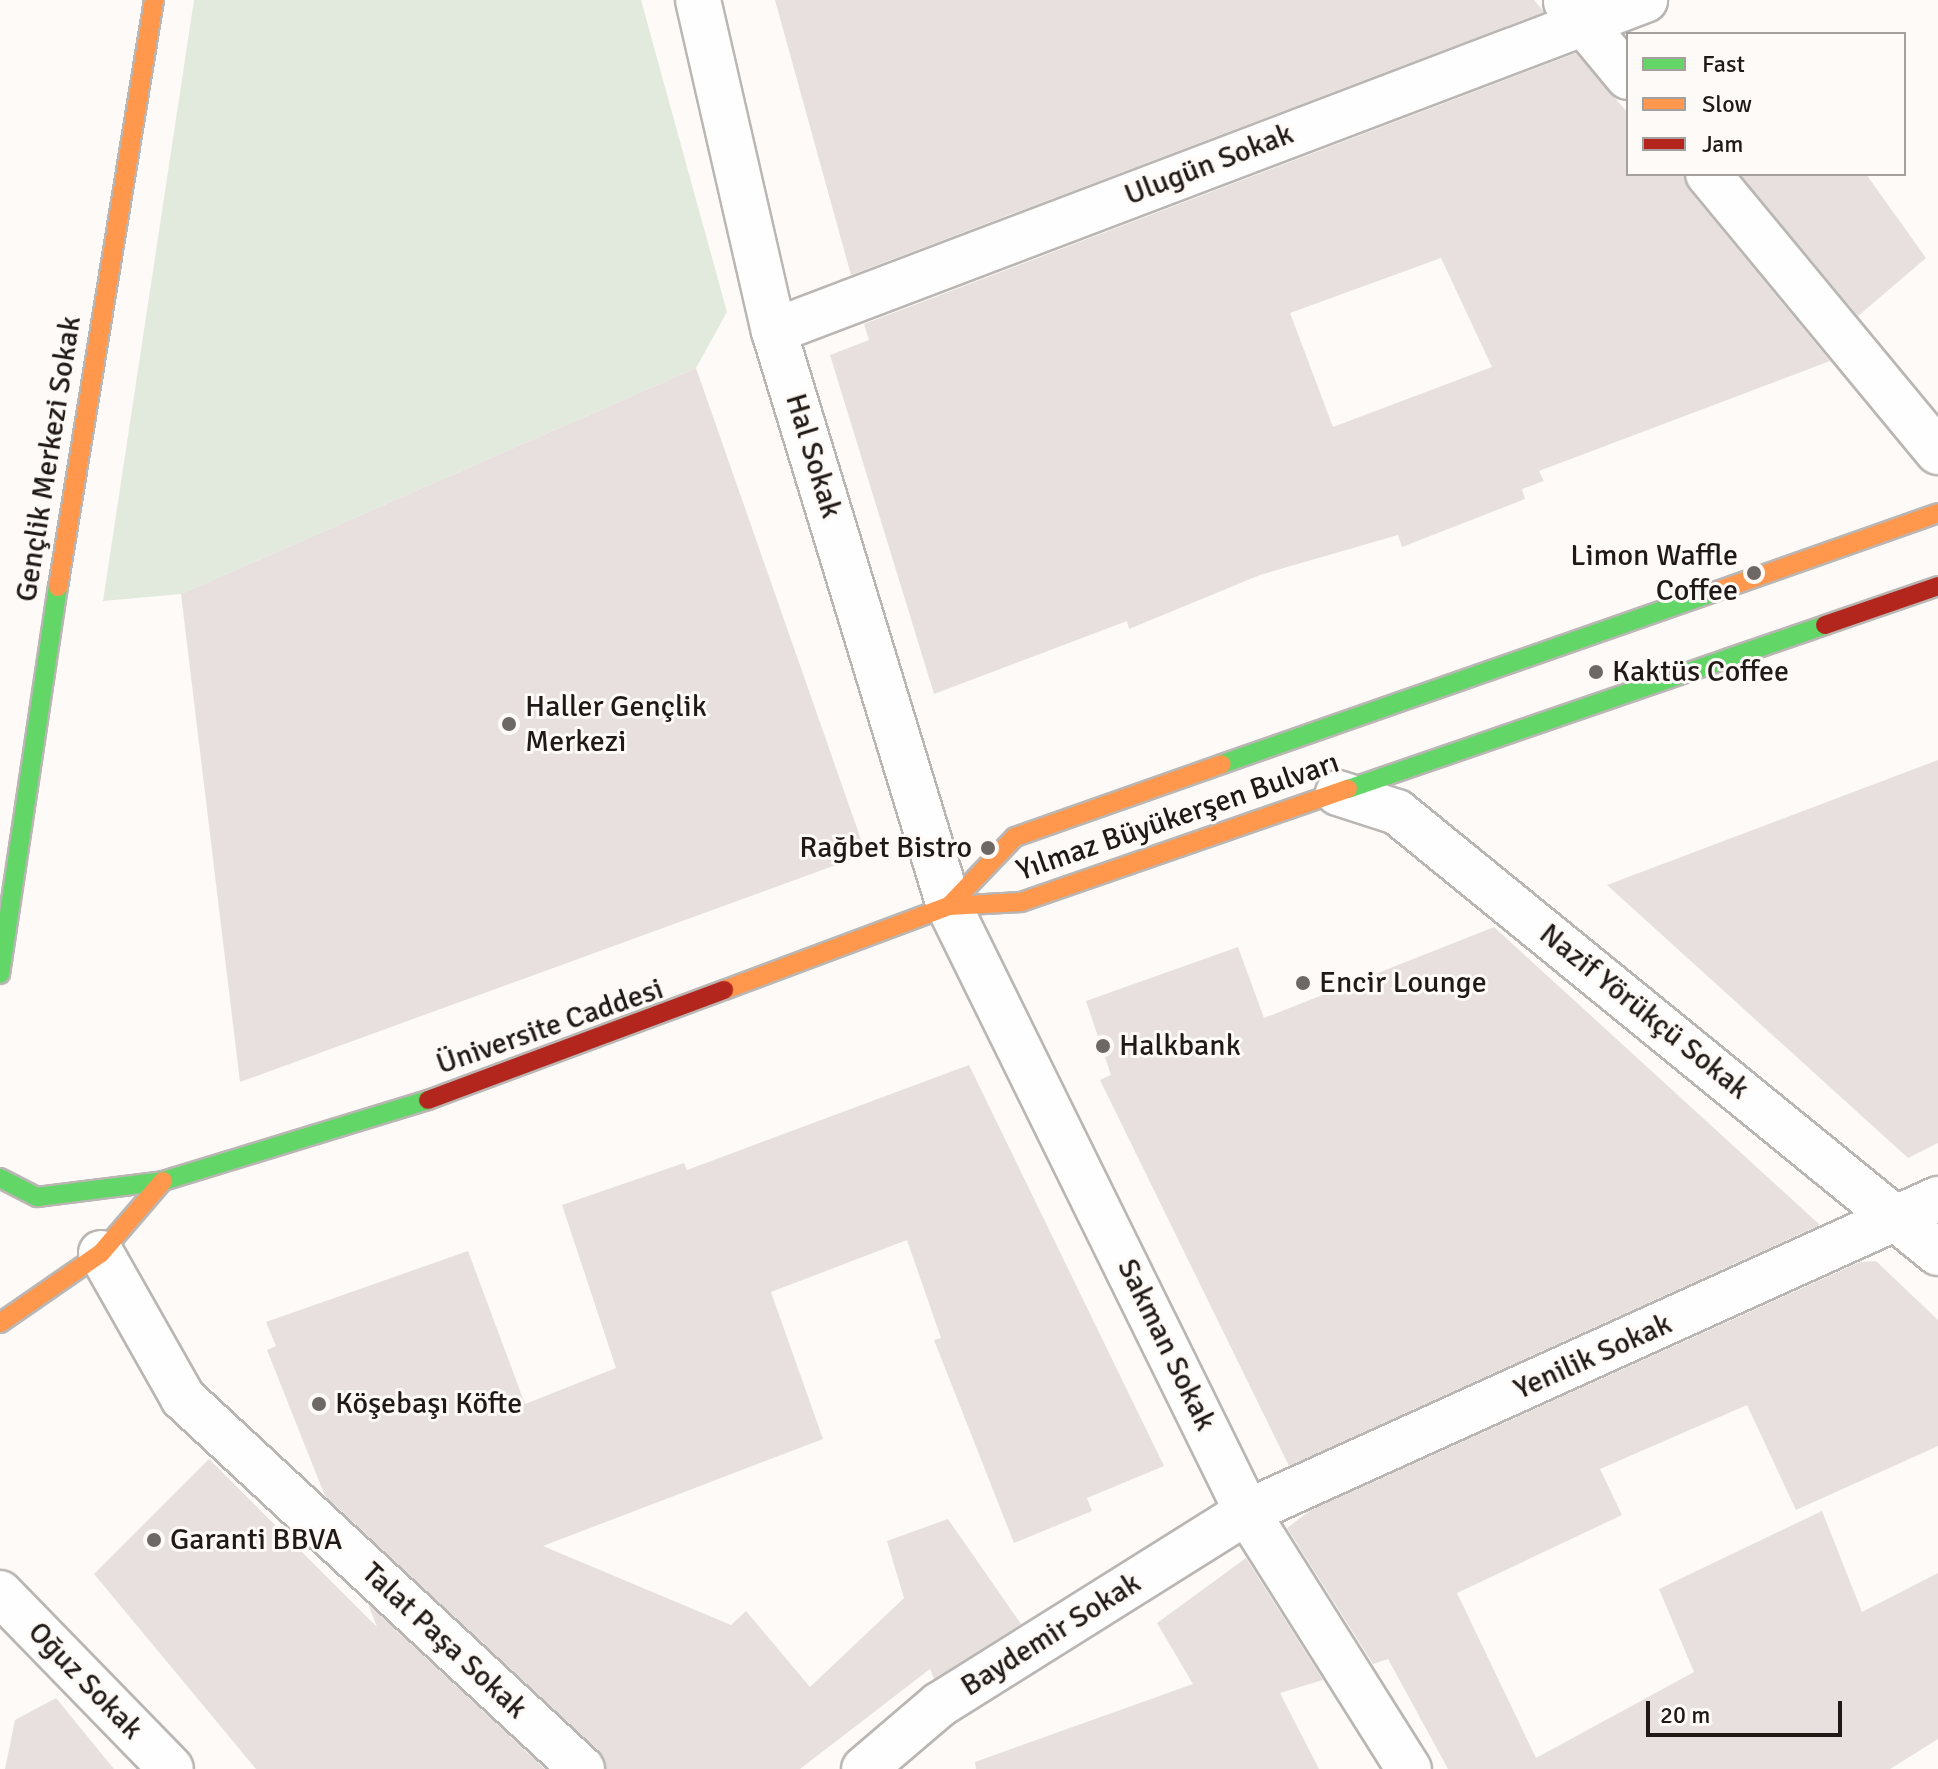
<!DOCTYPE html>
<html>
<head>
<meta charset="utf-8">
<style>
  body { margin:0 }
  #map { position:relative; width:1938px; height:1769px; overflow:hidden; background:#fdfaf8; font-family:Signika,sans-serif }
  div>[style] { position:absolute }
  [style*='--x'] { left:calc(var(--x)*1px); top:calc(var(--y)*1px); width:calc(var(--w)*1px); rotate:calc(var(--a)*1deg) }
  .green>* { inset:0; background:#e2eadd }
  .building>* { inset:0; background:#e7e0df }
  .roads { filter:drop-shadow(2px 0 #bab6b3) drop-shadow(-2px 0 #bab6b3) drop-shadow(0 2px #bab6b3) drop-shadow(0 -2px #bab6b3) }
  .street>* { height:44px; margin:-22px; padding:0 22px; transform-origin:22px; border-radius:22px; background:#fffefe }
  .fast>* { height:18px; margin:-9px; padding:0 9px; transform-origin:9px; border-radius:9px; background:#63d668 }
  .slow>* { height:18px; margin:-9px; padding:0 9px; transform-origin:9px; border-radius:9px; background:#ff974d }
  .jam>* { height:18px; margin:-9px; padding:0 9px; transform-origin:9px; border-radius:9px; background:#b3261e }
  .dots>* { width:22px; height:22px; translate:-50% -50%; box-sizing:border-box; border:4px solid #fefaf7; border-radius:50% }
  span { translate:-50% -50%; white-space:nowrap; text-align:center; line-height:1.15; -webkit-text-stroke:6px #fefaf7; paint-order:stroke }
  .street-label { font-size:30px; color:#201915 }
  .poi-label { font-size:30px; color:#201915 }
  .right { translate:-100% -50%; text-align:right }
  .left { translate:0 -50%; text-align:left }
  .legend { position:absolute; left:1626px; top:32px; width:280px; height:144px; box-sizing:border-box; background:#fefaf7; border:2px solid #a5a09d; margin:0; padding:10px 14px; list-style:none; font-size:24px; color:#201915 }
  .legend li { display:flex; align-items:center; gap:16px; height:40px }
  .legend b { width:40px; border:2px solid #a5a09d }
  .scale { position:absolute; left:1646px; top:1701px; width:196px; height:36px; box-sizing:border-box; border:4px solid #201915; border-top:0; padding-left:10px; font-size:24px; line-height:28px; white-space:nowrap; color:#201915; -webkit-text-stroke:6px #fefaf7; paint-order:stroke }
</style>
</head>
<body>
<div id="map">
  <div class="green">
    <div style="clip-path:polygon(194px 0,641px 0,727px 312px,696px 368px,181px 594px,103px 601px)"></div>
  </div>
  <div class="building">
    <div style="clip-path:polygon(775px 0,1534px 0,1544px 12px,851px 275px)"></div>
    <div style="clip-path:polygon(evenodd,1576px 53px,1628px 113px,1628px 174px,1684px 174px,1689px 190px,1830px 361px,1539px 471px,1544px 481px,1522px 489px,1525px 499px,1402px 547px,1398px 535px,1260px 575px,1129px 629px,1127px 621px,934px 694px,830px 355px,869px 340px,864px 324px,1576px 53px,1441px 258px,1492px 367px,1333px 427px,1290px 313px,1441px 258px)"></div>
    <div style="clip-path:polygon(1740px 174px,1866px 174px,1926px 258px,1858px 316px)"></div>
    <div style="clip-path:polygon(696px 368px,866px 854px,240px 1082px,181px 594px)"></div>
    <div style="clip-path:polygon(1938px 760px,1938px 1143px,1908px 1158px,1607px 885px)"></div>
    <div style="clip-path:polygon(1494px 927px,1820px 1225px,1289px 1466px,1100px 1080px,1111px 1075px,1086px 1001px,1238px 947px,1264px 1018px)"></div>
    <div style="clip-path:polygon(969px 1065px,1164px 1466px,1087px 1498px,1092px 1511px,1014px 1543px,934px 1340px,941px 1338px,907px 1240px,771px 1292px,823px 1439px,543px 1546px,731px 1625px,746px 1611px,810px 1687px,904px 1598px,887px 1541px,948px 1519px,1021px 1624px,934px 1679px,930px 1669px,800px 1769px,606px 1769px,599px 1751px,325px 1496px,267px 1350px,276px 1346px,266px 1322px,468px 1251px,525px 1404px,616px 1368px,562px 1205px,684px 1163px,687px 1170px)"></div>
    <div style="clip-path:polygon(1876px 1261px,1938px 1320px,1938px 1446px,1796px 1510px,1747px 1405px,1600px 1469px,1622px 1515px,1457px 1593px,1536px 1758px,1694px 1672px,1659px 1589px,1822px 1511px,1862px 1612px,1938px 1573px,1938px 1739px,1890px 1769px,1448px 1769px,1388px 1659px,1373px 1664px,1287px 1528px,1311px 1510px,1860px 1262px)"></div>
    <div style="clip-path:polygon(209px 1459px,377px 1627px,368px 1604px,545px 1769px,256px 1769px,94px 1574px)"></div>
    <div style="clip-path:polygon(1246px 1558px,1323px 1680px,1280px 1693px,1319px 1769px,976px 1769px,975px 1762px,1193px 1684px,1157px 1623px)"></div>
    <div style="clip-path:polygon(56px 1698px,114px 1769px,5px 1769px,15px 1720px)"></div>
  </div>
  <div class="roads">
    <div class="street">
      <div style="--x:698;--y:0;--w:340;--a:77.1"></div>
      <div style="--x:774;--y:331;--w:601;--a:73.07"></div>
      <div style="--x:949;--y:906;--w:675;--a:63.81"></div>
      <div style="--x:1247;--y:1512;--w:304;--a:57.8"></div>
      <div style="--x:1566;--y:2;--w:97;--a:50.4"></div>
      <div style="--x:1708;--y:174;--w:361;--a:50.4"></div>
      <div style="--x:774;--y:331;--w:932;--a:-20.81"></div>
      <div style="--x:1338;--y:793;--w:62;--a:17.9"></div>
      <div style="--x:1397;--y:812;--w:698;--a:39.19"></div>
      <div style="--x:101;--y:1253;--w:167;--a:60.5"></div>
      <div style="--x:183;--y:1398;--w:545;--a:42.92"></div>
      <div style="--x:0;--y:1593;--w:245;--a:45.8"></div>
      <div style="--x:864;--y:1769;--w:99;--a:-40.5"></div>
      <div style="--x:939;--y:1705;--w:363;--a:-32.1"></div>
      <div style="--x:1247;--y:1512;--w:759;--a:-24.37"></div>
    </div>
    <div class="fast">
      <div style="--x:1222;--y:764;--w:524;--a:-19.26"></div>
      <div style="--x:1348;--y:789;--w:504;--a:-18.97"></div>
      <div style="--x:0;--y:974;--w:391;--a:-81.5"></div>
      <div style="--x:0;--y:1178;--w:42;--a:27.2"></div>
      <div style="--x:37;--y:1197;--w:127;--a:-7.2"></div>
      <div style="--x:163;--y:1181;--w:277;--a:-17"></div>
    </div>
    <div class="slow">
      <div style="--x:58;--y:587;--w:595;--a:-80.71"></div>
      <div style="--x:1717;--y:591;--w:234;--a:-19.4"></div>
      <div style="--x:949;--y:906;--w:95;--a:-46.3"></div>
      <div style="--x:1015;--y:837;--w:219;--a:-19.4"></div>
      <div style="--x:724;--y:990;--w:240;--a:-20.5"></div>
      <div style="--x:949;--y:906;--w:72;--a:-3.2"></div>
      <div style="--x:1021;--y:902;--w:346;--a:-19.1"></div>
      <div style="--x:0;--y:1323;--w:123;--a:-34.7"></div>
      <div style="--x:101;--y:1253;--w:95;--a:-49.3"></div>
    </div>
    <div class="jam">
      <div style="--x:1825;--y:625;--w:120;--a:-19"></div>
      <div style="--x:428;--y:1100;--w:316;--a:-20.4"></div>
    </div>
  </div>
  <div class="dots">
    <div style="left:1754px;top:573px;background:#6d6864"></div>
    <div style="left:1596px;top:672px;background:#6d6864"></div>
    <div style="left:509px;top:724px;background:#6d6864"></div>
    <div style="left:988px;top:848px;background:#6d6864"></div>
    <div style="left:1303px;top:983px;background:#6d6864"></div>
    <div style="left:1103px;top:1046px;background:#6d6864"></div>
    <div style="left:319px;top:1404px;background:#6d6864"></div>
    <div style="left:154px;top:1540px;background:#6d6864"></div>
  </div>
  <div class="street-label">
    <span style="left:1209px;top:165px;rotate:-21deg">Ulugün Sokak</span>
    <span style="left:813px;top:456px;rotate:73deg">Hal Sokak</span>
    <span style="left:49px;top:459px;rotate:-81deg">Gençlik Merkezi Sokak</span>
    <span style="left:1178px;top:817px;rotate:-19deg">Yılmaz Büyükerşen Bulvarı</span>
    <span style="left:1644px;top:1012px;rotate:39deg">Nazif Yörükçü Sokak</span>
    <span style="left:550px;top:1027px;rotate:-19deg">Üniversite Caddesi</span>
    <span style="left:1166px;top:1345px;rotate:64deg">Sakman Sokak</span>
    <span style="left:1593px;top:1357px;rotate:-24deg">Yenilik Sokak</span>
    <span style="left:1051px;top:1635px;rotate:-32deg">Baydemir Sokak</span>
    <span style="left:444px;top:1641px;rotate:43deg">Talat Paşa Sokak</span>
    <span style="left:85px;top:1681px;rotate:46deg">Oğuz Sokak</span>
  </div>
  <div class="poi-label">
    <span class="right" style="left:1738px;top:573px">Limon Waffle<br>Coffee</span>
    <span class="left" style="left:1612px;top:672px">Kaktüs Coffee</span>
    <span class="left" style="left:525px;top:724px">Haller Gençlik<br>Merkezi</span>
    <span class="right" style="left:972px;top:848px">Rağbet Bistro</span>
    <span class="left" style="left:1319px;top:983px">Encir Lounge</span>
    <span class="left" style="left:1119px;top:1046px">Halkbank</span>
    <span class="left" style="left:335px;top:1404px">Köşebaşı Köfte</span>
    <span class="left" style="left:170px;top:1540px">Garanti BBVA</span>
  </div>
  <ul class="legend">
  <li><b style="height:10px;background:#63d668"></b>Fast</li>
  <li><b style="height:10px;background:#ff974d"></b>Slow</li>
  <li><b style="height:10px;background:#b3261e"></b>Jam</li>
  </ul>
  <div class="scale">20 m</div>
</div>
</body>
</html>
